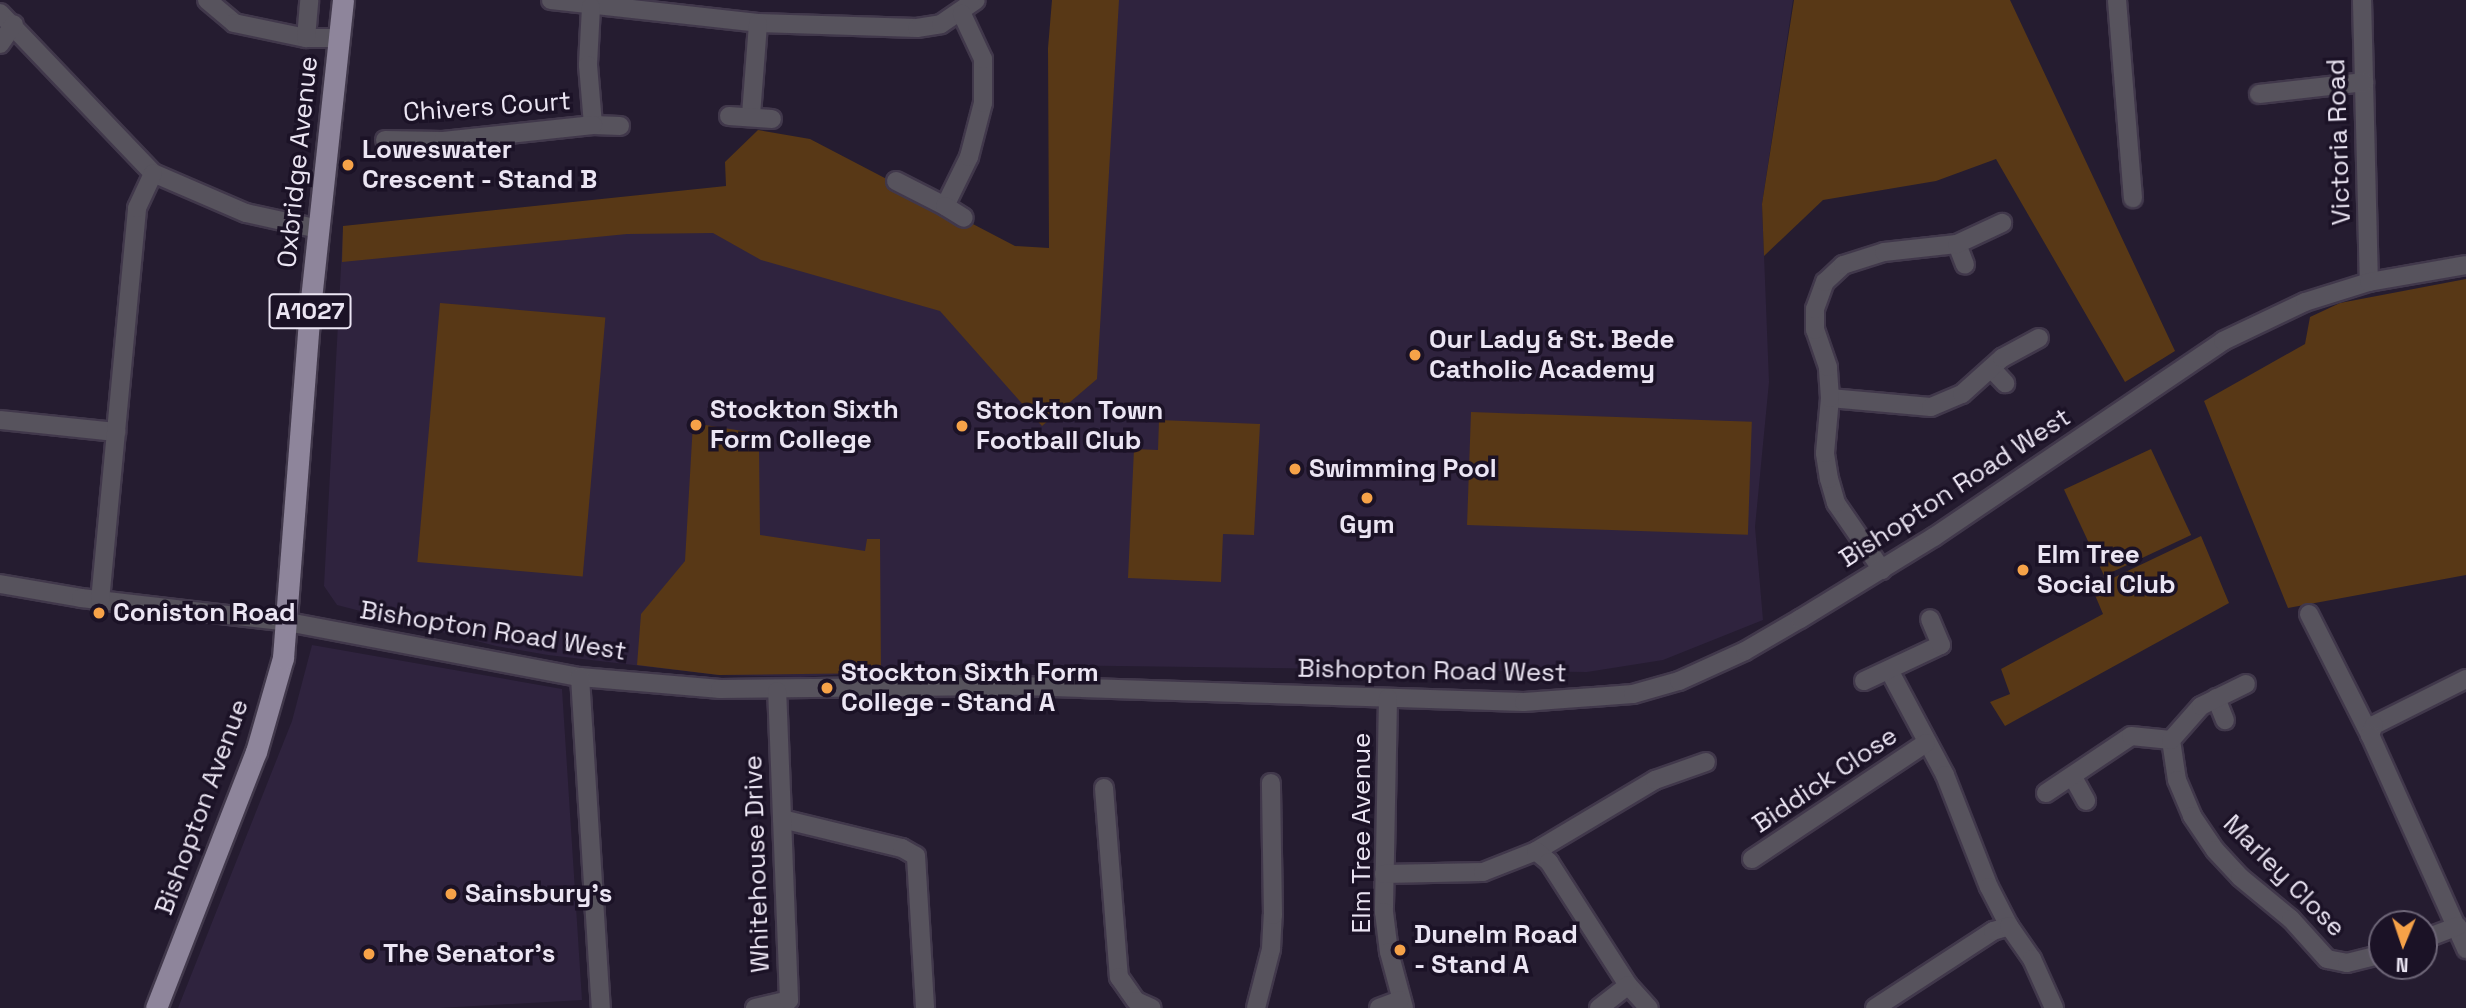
<!DOCTYPE html>
<html>
<head>
<meta charset="utf-8">
<style>
  body { margin:0 }
  #map { position:relative; width:2466px; height:1008px; overflow:hidden; background:#251c30; font-family:"Space Grotesk",sans-serif }
  div>[style] { position:absolute }
  [style*='--x'] { left:calc(var(--x)*1px); top:calc(var(--y)*1px); width:calc(var(--w)*1px); rotate:calc(var(--a)*1deg) }
  .built>* { inset:0; background:#2f233e }
  .green>* { inset:0; background:#583816; transform-origin:0 0 }
  .roads { filter:drop-shadow(2px 0 #41384b) drop-shadow(-2px 0 #41384b) drop-shadow(0 2px #41384b) drop-shadow(0 -2px #41384b) }
  .minor>* { height:18px; margin:-9px; padding:0 9px; transform-origin:9px; border-radius:9px; background:#57535d }
  .major>* { height:21px; margin:-10.5px; padding:0 10.5px; transform-origin:10.5px; border-radius:10.5px; background:#8e859b }
  .dots>* { width:19px; height:19px; translate:-50% -50%; box-sizing:border-box; border:4px solid #1b1226; border-radius:50% }
  span { translate:-50% -50%; white-space:nowrap; text-align:center; line-height:1.15; -webkit-text-stroke:7px #1b1226; paint-order:stroke }
  .shield-label span { padding:2px 5px; background:#1b1226; border:2px solid; border-radius:5px; -webkit-text-stroke-width:0 }
  .shield-label { font-size:24px; color:#ebe5f3; font-weight:700 }
  .street-label { font-size:26px; color:#ebe5f3 }
  .poi-label { font-size:26px; color:#ebe5f3; font-weight:700 }
  .left { translate:0 -50%; text-align:left }
  .north { position:absolute; left:2368px; top:910px; width:70px; height:70px; box-sizing:border-box; background:#1b1226; border:2px solid #6e6678; border-radius:50%; rotate:182deg; font-size:19px; font-weight:700; line-height:28px; text-align:center; color:#ebe5f3 }
  .north::after { content:''; display:block; margin:auto; width:24px; height:32px; background:#f6a248; clip-path:polygon(50% 0,100% 100%,50% 72%,0 100%) }
</style>
</head>
<body>
<div id="map">
  <div class="built">
    <div style="clip-path:polygon(1065px 0,1793px 0,1762px 204px,1769px 382px,1755px 527px,1763px 620px,1663px 660px,1587px 672px,1041px 665px,985px 660px,941px 668px,801px 677px,719px 675px,548px 655px,496px 646px,337px 605px,324px 586px,343px 230px,723px 200px,1063px 328px)"></div>
    <div style="clip-path:polygon(312px 645px,562px 689px,582px 1000px,439px 1008px,178px 1008px,292px 721px)"></div>
  </div>
  <div class="green">
    <div style="clip-path:polygon(1052px 0,1119px 0,1097px 379px,1042px 426px,940px 311px,761px 260px,713px 233px,627px 234px,342px 262px,343px 226px,726px 186px,725px 162px,758px 130px,810px 139px,1015px 246px,1049px 248px,1048px 48px)"></div>
    <div style="clip-path:polygon(1794px 0,2010px 0,2175px 351px,2125px 382px,1996px 159px,1936px 181px,1823px 200px,1764px 256px,1762px 204px)"></div>
    <div style="clip-path:polygon(2466px 279px,2466px 575px,2288px 608px,2204px 401px,2305px 344px,2310px 317px,2340px 303px)"></div>
    <div style="left:440px;top:303px;width:166px;height:260px;rotate:5deg"></div>
    <div style="left:1471px;top:412px;width:281px;height:113px;rotate:2deg"></div>
    <div style="clip-path:polygon(1159px 420px,1260px 424px,1254px 535px,1223px 534px,1221px 582px,1128px 578px,1134px 449px,1158px 450px)"></div>
    <div style="clip-path:polygon(693px 423px,755px 433px,755px 445px,759px 448px,760px 535px,865px 551px,867px 539px,880px 539px,881px 673px,719px 675px,637px 665px,641px 614px,685px 561px)"></div>
    <div style="left:2151px;top:449px;width:95px;height:96px;rotate:65deg"></div>
    <div style="clip-path:polygon(2201px 536px,2229px 603px,2005px 726px,1990px 702px,2010px 694px,2001px 669px,2103px 614px,2092px 588px)"></div>
  </div>
  <div class="roads">
    <div class="minor">
      <div style="--x:207;--y:0;--w:35;--a:40"></div>
      <div style="--x:234;--y:23;--w:74;--a:11.8"></div>
      <div style="--x:306;--y:38;--w:33;--a:0"></div>
      <div style="--x:551;--y:0;--w:208;--a:6.3"></div>
      <div style="--x:758;--y:23;--w:159;--a:1.8"></div>
      <div style="--x:917;--y:28;--w:24;--a:-9"></div>
      <div style="--x:941;--y:24;--w:42;--a:-34.4"></div>
      <div style="--x:2117;--y:0;--w:199;--a:85.4"></div>
      <div style="--x:2362;--y:0;--w:282;--a:88.6"></div>
      <div style="--x:591;--y:7;--w:58;--a:93"></div>
      <div style="--x:588;--y:65;--w:60;--a:85.2"></div>
      <div style="--x:593;--y:125;--w:27;--a:2"></div>
      <div style="--x:0;--y:13;--w:221;--a:46.3"></div>
      <div style="--x:153;--y:173;--w:101;--a:23.3"></div>
      <div style="--x:246;--y:213;--w:75;--a:12.4"></div>
      <div style="--x:306;--y:38;--w:38;--a:-85"></div>
      <div style="--x:0;--y:44;--w:24;--a:-55"></div>
      <div style="--x:2259;--y:94;--w:106;--a:-6.5"></div>
      <div style="--x:751;--y:115;--w:92;--a:-85.6"></div>
      <div style="--x:729;--y:116;--w:43;--a:4"></div>
      <div style="--x:385;--y:140;--w:58;--a:1"></div>
      <div style="--x:443;--y:141;--w:151;--a:-6.1"></div>
      <div style="--x:896;--y:181;--w:55;--a:27"></div>
      <div style="--x:945;--y:206;--w:55;--a:-63.9"></div>
      <div style="--x:969;--y:157;--w:56;--a:-75.5"></div>
      <div style="--x:983;--y:103;--w:44;--a:-90"></div>
      <div style="--x:983;--y:59;--w:50;--a:-115"></div>
      <div style="--x:945;--y:206;--w:22;--a:32"></div>
      <div style="--x:1957;--y:244;--w:22;--a:69"></div>
      <div style="--x:1991;--y:368;--w:21;--a:47"></div>
      <div style="--x:1830;--y:398;--w:101;--a:5.1"></div>
      <div style="--x:1931;--y:407;--w:34;--a:-23"></div>
      <div style="--x:1962;--y:394;--w:54;--a:-42"></div>
      <div style="--x:2002;--y:358;--w:42;--a:-28.4"></div>
      <div style="--x:0;--y:420;--w:117;--a:5.9"></div>
      <div style="--x:1882;--y:570;--w:81;--a:-124.5"></div>
      <div style="--x:1836;--y:503;--w:25;--a:-106"></div>
      <div style="--x:1829;--y:479;--w:26;--a:-99"></div>
      <div style="--x:1825;--y:453;--w:55;--a:-84.8"></div>
      <div style="--x:1830;--y:398;--w:31;--a:-94"></div>
      <div style="--x:1828;--y:367;--w:39;--a:-109"></div>
      <div style="--x:1815;--y:330;--w:21;--a:-90"></div>
      <div style="--x:1815;--y:309;--w:29;--a:-70"></div>
      <div style="--x:1825;--y:282;--w:25;--a:-43"></div>
      <div style="--x:1843;--y:265;--w:43;--a:-17.6"></div>
      <div style="--x:1884;--y:252;--w:73;--a:-6.3"></div>
      <div style="--x:1957;--y:244;--w:50;--a:-25"></div>
      <div style="--x:0;--y:584;--w:82;--a:9.8"></div>
      <div style="--x:81;--y:598;--w:208;--a:6.6"></div>
      <div style="--x:288;--y:622;--w:297;--a:10.7"></div>
      <div style="--x:580;--y:677;--w:141;--a:4.9"></div>
      <div style="--x:720;--y:689;--w:301;--a:-0.6"></div>
      <div style="--x:1021;--y:686;--w:503;--a:1.82"></div>
      <div style="--x:1524;--y:702;--w:109;--a:-4.2"></div>
      <div style="--x:1633;--y:694;--w:48;--a:-15.8"></div>
      <div style="--x:1679;--y:681;--w:72;--a:-24.4"></div>
      <div style="--x:1745;--y:651;--w:64;--a:-30.2"></div>
      <div style="--x:1800;--y:619;--w:157;--a:-31.5"></div>
      <div style="--x:1934;--y:537;--w:349;--a:-34.1"></div>
      <div style="--x:2223;--y:341;--w:91;--a:-25.4"></div>
      <div style="--x:2305;--y:302;--w:67;--a:-17.4"></div>
      <div style="--x:2369;--y:282;--w:98;--a:-9.9"></div>
      <div style="--x:100;--y:601;--w:395;--a:-84.6"></div>
      <div style="--x:137;--y:208;--w:38;--a:-65"></div>
      <div style="--x:2309;--y:614;--w:136;--a:63.2"></div>
      <div style="--x:1889;--y:670;--w:119;--a:61.9"></div>
      <div style="--x:1945;--y:775;--w:120;--a:68.6"></div>
      <div style="--x:1989;--y:887;--w:44;--a:62.9"></div>
      <div style="--x:580;--y:677;--w:332;--a:86.4"></div>
      <div style="--x:2466;--y:679;--w:103;--a:153.4"></div>
      <div style="--x:2374;--y:725;--w:11;--a:112"></div>
      <div style="--x:2370;--y:735;--w:235;--a:65.8"></div>
      <div style="--x:1864;--y:681;--w:85;--a:-25.1"></div>
      <div style="--x:1941;--y:645;--w:28;--a:-113"></div>
      <div style="--x:1388;--y:698;--w:214;--a:91.1"></div>
      <div style="--x:1384;--y:912;--w:40;--a:82.9"></div>
      <div style="--x:1389;--y:952;--w:58;--a:75"></div>
      <div style="--x:2216;--y:698;--w:24;--a:68"></div>
      <div style="--x:2171;--y:740;--w:40;--a:81.5"></div>
      <div style="--x:2177;--y:780;--w:39;--a:67"></div>
      <div style="--x:2192;--y:816;--w:41;--a:55.9"></div>
      <div style="--x:2215;--y:850;--w:37;--a:47"></div>
      <div style="--x:2240;--y:877;--w:66;--a:39.5"></div>
      <div style="--x:2291;--y:919;--w:54;--a:48"></div>
      <div style="--x:2327;--y:959;--w:20;--a:11"></div>
      <div style="--x:2347;--y:963;--w:36;--a:-14"></div>
      <div style="--x:2074;--y:779;--w:25;--a:61"></div>
      <div style="--x:1104;--y:788;--w:190;--a:85.5"></div>
      <div style="--x:1119;--y:977;--w:29;--a:55"></div>
      <div style="--x:1136;--y:1001;--w:17;--a:24"></div>
      <div style="--x:2046;--y:793;--w:102;--a:-33.8"></div>
      <div style="--x:2131;--y:736;--w:40;--a:5.7"></div>
      <div style="--x:2171;--y:740;--w:45;--a:-48.6"></div>
      <div style="--x:2201;--y:706;--w:50;--a:-26.1"></div>
      <div style="--x:782;--y:819;--w:123;--a:13.6"></div>
      <div style="--x:902;--y:848;--w:16;--a:30"></div>
      <div style="--x:916;--y:856;--w:152;--a:86.6"></div>
      <div style="--x:1536;--y:851;--w:139;--a:-30.8"></div>
      <div style="--x:1655;--y:780;--w:54;--a:-19.4"></div>
      <div style="--x:1752;--y:859;--w:209;--a:-33.7"></div>
      <div style="--x:1384;--y:874;--w:99;--a:-1.2"></div>
      <div style="--x:1483;--y:872;--w:57;--a:-21.6"></div>
      <div style="--x:1536;--y:851;--w:17;--a:40"></div>
      <div style="--x:1549;--y:862;--w:146;--a:57.3"></div>
      <div style="--x:1628;--y:985;--w:31;--a:48"></div>
      <div style="--x:2424;--y:939;--w:36;--a:-21"></div>
      <div style="--x:755;--y:1008;--w:35;--a:-13"></div>
      <div style="--x:789;--y:1000;--w:309;--a:-92.2"></div>
      <div style="--x:1256;--y:1008;--w:61;--a:-75.7"></div>
      <div style="--x:1271;--y:949;--w:34;--a:-87"></div>
      <div style="--x:1273;--y:915;--w:132;--a:-90.9"></div>
      <div style="--x:1379;--y:1008;--w:22;--a:-21"></div>
      <div style="--x:1599;--y:1008;--w:37;--a:-38"></div>
      <div style="--x:1875;--y:1008;--w:141;--a:-33.1"></div>
      <div style="--x:1993;--y:931;--w:17;--a:-17"></div>
      <div style="--x:2009;--y:926;--w:40;--a:55.1"></div>
      <div style="--x:2032;--y:959;--w:54;--a:65.8"></div>
    </div>
    <div class="major">
      <div style="--x:156;--y:1008;--w:275;--a:-68.7"></div>
      <div style="--x:256;--y:752;--w:98;--a:-74"></div>
      <div style="--x:283;--y:658;--w:341;--a:-85.6"></div>
      <div style="--x:309;--y:318;--w:320;--a:-83.9"></div>
    </div>
  </div>
  <div class="dots">
    <div style="left:348px;top:165px;background:#f6a248"></div>
    <div style="left:1415px;top:355px;background:#f6a248"></div>
    <div style="left:696px;top:425px;background:#f6a248"></div>
    <div style="left:962px;top:426px;background:#f6a248"></div>
    <div style="left:1295px;top:469px;background:#f6a248"></div>
    <div style="left:1367px;top:498px;background:#f6a248"></div>
    <div style="left:2023px;top:570px;background:#f6a248"></div>
    <div style="left:99px;top:613px;background:#f6a248"></div>
    <div style="left:827px;top:688px;background:#f6a248"></div>
    <div style="left:451px;top:894px;background:#f6a248"></div>
    <div style="left:1400px;top:950px;background:#f6a248"></div>
    <div style="left:369px;top:954px;background:#f6a248"></div>
  </div>
  <div class="shield-label">
    <span style="left:310px;top:311px">A1027</span>
  </div>
  <div class="street-label">
    <span style="left:487px;top:107px;rotate:-4deg">Chivers Court</span>
    <span style="left:2339px;top:142px;rotate:-92deg">Victoria Road</span>
    <span style="left:298px;top:162px;rotate:-84deg">Oxbridge Avenue</span>
    <span style="left:1955px;top:488px;rotate:-33deg">Bishopton Road West</span>
    <span style="left:493px;top:631px;rotate:9deg">Bishopton Road West</span>
    <span style="left:1432px;top:671px;rotate:1deg">Bishopton Road West</span>
    <span style="left:1825px;top:780px;rotate:-34deg">Biddick Close</span>
    <span style="left:202px;top:807px;rotate:-70deg">Bishopton Avenue</span>
    <span style="left:1362px;top:833px;rotate:-90deg">Elm Tree Avenue</span>
    <span style="left:757px;top:864px;rotate:-92deg">Whitehouse Drive</span>
    <span style="left:2284px;top:876px;rotate:45deg">Marley Close</span>
  </div>
  <div class="poi-label">
    <span class="left" style="left:362px;top:165px">Loweswater<br>Crescent - Stand B</span>
    <span class="left" style="left:1429px;top:355px">Our Lady &amp; St. Bede<br>Catholic Academy</span>
    <span class="left" style="left:710px;top:425px">Stockton Sixth<br>Form College</span>
    <span class="left" style="left:976px;top:426px">Stockton Town<br>Football Club</span>
    <span class="left" style="left:1309px;top:469px">Swimming Pool</span>
    <span style="left:1367px;top:525px">Gym</span>
    <span class="left" style="left:2037px;top:570px">Elm Tree<br>Social Club</span>
    <span class="left" style="left:113px;top:613px">Coniston Road</span>
    <span class="left" style="left:841px;top:688px">Stockton Sixth Form<br>College - Stand A</span>
    <span class="left" style="left:465px;top:894px">Sainsbury's</span>
    <span class="left" style="left:1414px;top:950px">Dunelm Road<br>- Stand A</span>
    <span class="left" style="left:383px;top:954px">The Senator's</span>
  </div>
  <div class="north">N</div>
</div>
</body>
</html>
